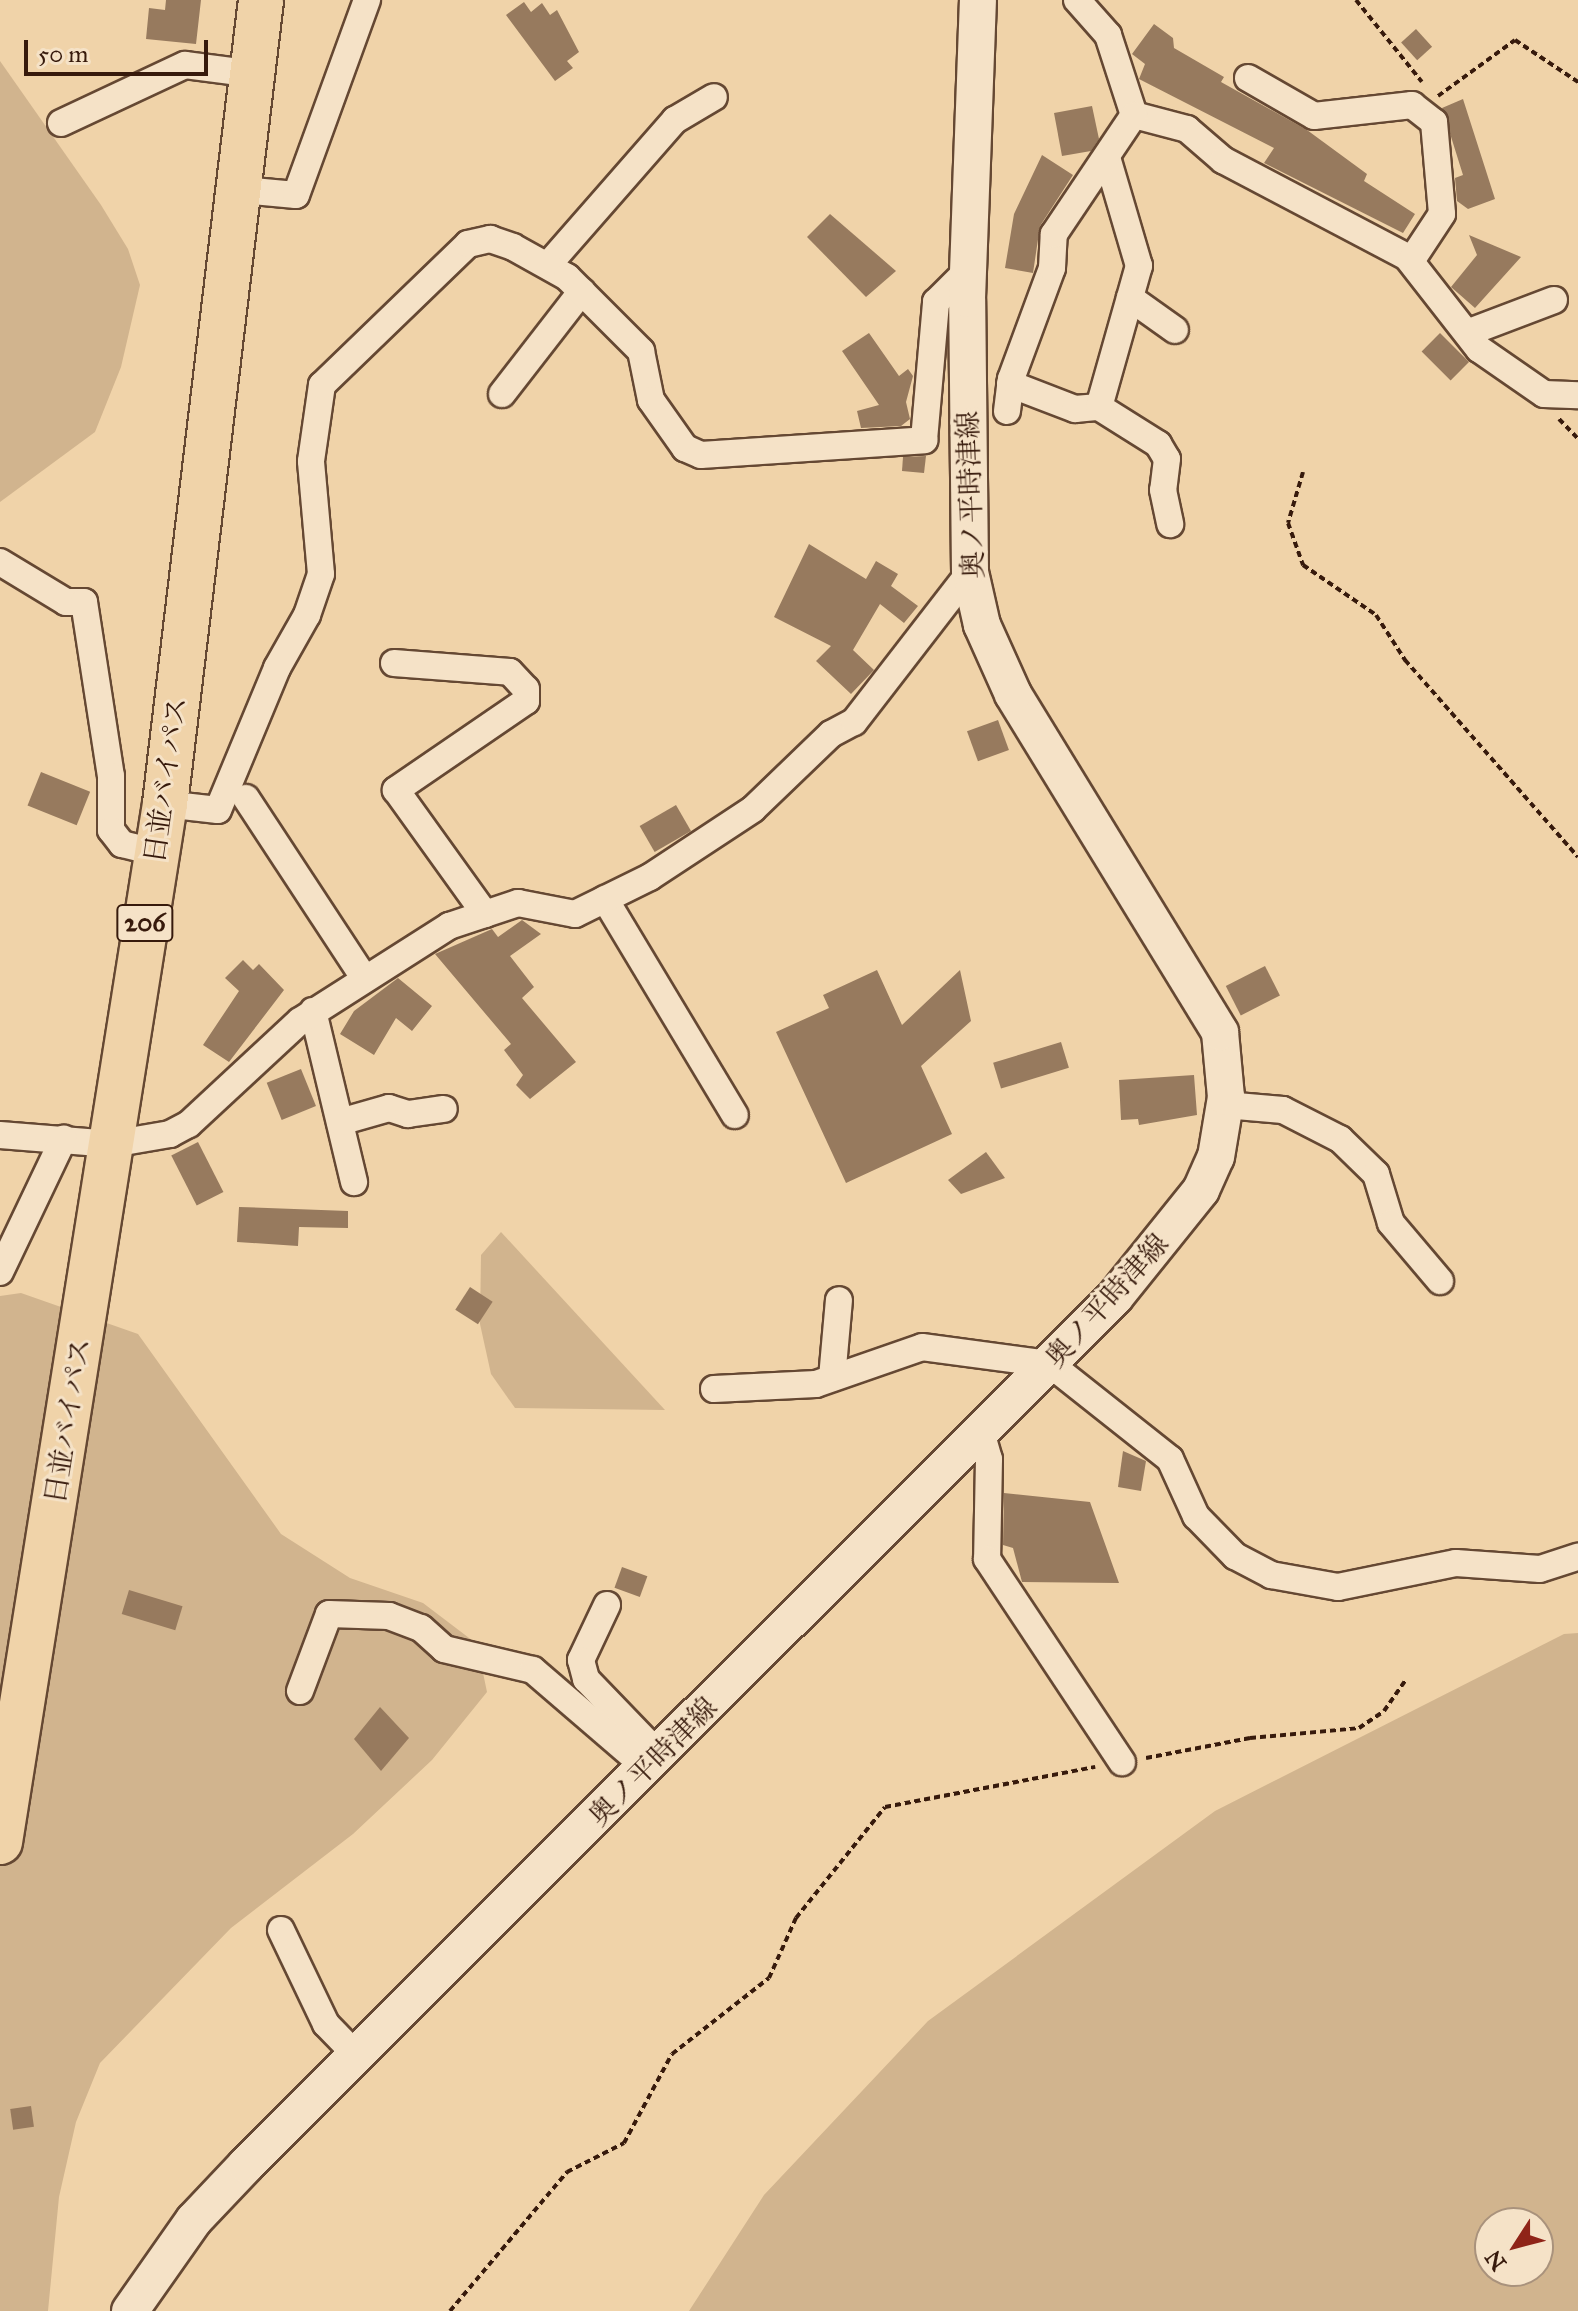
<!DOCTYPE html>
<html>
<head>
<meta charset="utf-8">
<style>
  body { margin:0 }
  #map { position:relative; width:1578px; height:2311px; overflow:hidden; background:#f0d3a9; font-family:"IM FELL Great Primer","Noto Serif JP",serif }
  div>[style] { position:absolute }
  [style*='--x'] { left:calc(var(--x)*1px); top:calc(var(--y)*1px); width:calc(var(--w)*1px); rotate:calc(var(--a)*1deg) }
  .green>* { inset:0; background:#d1b48e }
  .building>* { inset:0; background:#977a5e; transform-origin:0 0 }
  .path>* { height:4px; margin-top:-2px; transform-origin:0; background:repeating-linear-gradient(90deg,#371a0c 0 6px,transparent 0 10px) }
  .roads { filter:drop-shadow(2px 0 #654833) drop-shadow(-2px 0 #654833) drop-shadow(0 2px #654833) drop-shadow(0 -2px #654833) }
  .minor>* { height:26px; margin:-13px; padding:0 13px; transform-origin:13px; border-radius:13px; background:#f5e2c7 }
  .secondary>* { height:36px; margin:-18px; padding:0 18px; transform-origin:18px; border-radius:18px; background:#f5e2c7 }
  .trunk>* { height:44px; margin:-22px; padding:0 22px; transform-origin:22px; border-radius:22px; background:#f0d3a9 }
  span { translate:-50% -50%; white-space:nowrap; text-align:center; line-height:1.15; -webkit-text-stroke:6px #f5e2c7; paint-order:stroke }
  .shield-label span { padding:2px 6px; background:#f5e2c7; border:2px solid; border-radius:6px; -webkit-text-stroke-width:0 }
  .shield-label { font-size:26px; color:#371a0c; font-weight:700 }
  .street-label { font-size:28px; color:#371a0c }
  .north { position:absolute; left:1474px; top:2207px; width:80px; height:80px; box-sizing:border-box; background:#f5e2c7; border:2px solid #a9927c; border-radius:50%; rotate:234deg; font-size:22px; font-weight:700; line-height:32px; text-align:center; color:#371a0c }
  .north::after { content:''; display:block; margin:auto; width:28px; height:36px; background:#8f2418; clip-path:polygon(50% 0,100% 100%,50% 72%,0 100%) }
  .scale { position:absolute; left:24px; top:40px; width:184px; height:36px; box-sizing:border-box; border:4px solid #371a0c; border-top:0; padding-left:10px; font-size:24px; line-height:28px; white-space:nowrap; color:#371a0c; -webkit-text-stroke:6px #f5e2c7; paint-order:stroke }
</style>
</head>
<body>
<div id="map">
  <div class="green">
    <div style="clip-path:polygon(0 61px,101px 205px,128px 249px,140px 285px,121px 367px,95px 432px,0 502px)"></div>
    <div style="clip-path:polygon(501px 1232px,665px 1410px,515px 1408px,491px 1374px,480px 1324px,481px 1255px)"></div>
    <div style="clip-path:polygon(21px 1293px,138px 1334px,281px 1534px,350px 1578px,423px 1603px,477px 1644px,487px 1692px,432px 1760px,353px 1834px,231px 1928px,100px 2063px,76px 2122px,59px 2197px,48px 2311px,0 2311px,0 1296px)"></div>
    <div style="clip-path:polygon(evenodd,1578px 1633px,1578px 2311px,689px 2311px,764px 2195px,928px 2021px,1215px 1811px,1564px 1634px,1578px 1633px,1490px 2223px,1538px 2223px,1538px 2271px,1490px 2271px,1490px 2223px)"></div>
  </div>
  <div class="building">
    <div style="clip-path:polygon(166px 0,201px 0,196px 44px,146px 39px,149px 8px,165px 10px)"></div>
    <div style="clip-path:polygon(524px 2px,531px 12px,542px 3px,550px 15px,557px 10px,579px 52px,567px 61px,573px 68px,555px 81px,506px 15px)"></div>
    <div style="clip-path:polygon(1154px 24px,1173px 38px,1174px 48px,1224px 77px,1221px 82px,1307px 130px,1367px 174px,1364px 181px,1415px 214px,1403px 233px,1264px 163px,1274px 148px,1139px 79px,1145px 64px,1132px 54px)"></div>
    <div style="left:1416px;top:29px;width:24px;height:20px;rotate:48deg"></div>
    <div style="clip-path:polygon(1463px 99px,1495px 199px,1468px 209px,1457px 201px,1455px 178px,1463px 175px,1442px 108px)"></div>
    <div style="clip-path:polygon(1092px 106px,1099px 139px,1091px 151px,1062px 156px,1054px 113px)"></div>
    <div style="clip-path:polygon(1042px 155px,1073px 175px,1040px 226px,1033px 273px,1005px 268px,1014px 214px)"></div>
    <div style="clip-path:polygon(830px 214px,896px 271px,866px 297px,807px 237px)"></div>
    <div style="clip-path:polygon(1469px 235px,1521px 257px,1475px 308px,1451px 287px,1477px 255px)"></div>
    <div style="clip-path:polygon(869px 333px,899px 376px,908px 369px,913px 376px,906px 402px,910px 419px,901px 426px,861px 428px,857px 411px,879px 405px,842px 351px)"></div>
    <div style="left:1440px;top:333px;width:41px;height:26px;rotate:45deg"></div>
    <div style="clip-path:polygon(926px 456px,924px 473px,902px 471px,903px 457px)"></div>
    <div style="clip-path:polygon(809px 544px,866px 579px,876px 561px,898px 574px,891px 586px,918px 606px,904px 623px,880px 604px,853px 650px,874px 670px,851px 694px,816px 661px,831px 646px,774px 617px)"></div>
    <div style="left:998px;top:720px;width:32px;height:33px;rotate:70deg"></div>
    <div style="left:41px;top:772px;width:53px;height:36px;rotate:22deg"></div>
    <div style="left:676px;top:805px;width:30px;height:42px;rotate:60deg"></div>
    <div style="clip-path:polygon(522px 920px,541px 934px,510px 956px,534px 987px,522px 998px,576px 1062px,530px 1099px,516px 1085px,523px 1075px,504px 1050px,511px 1044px,435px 954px,492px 929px,498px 937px)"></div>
    <div style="clip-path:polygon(243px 960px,253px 970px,259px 964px,284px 990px,229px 1062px,203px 1045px,239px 991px,225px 978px)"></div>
    <div style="left:1265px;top:966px;width:33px;height:44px;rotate:63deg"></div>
    <div style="clip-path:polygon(877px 970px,902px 1025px,960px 970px,971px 1021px,921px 1066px,952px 1134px,846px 1183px,776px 1032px,829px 1008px,823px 995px)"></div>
    <div style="clip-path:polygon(398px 978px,432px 1006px,412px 1031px,396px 1018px,374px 1055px,340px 1034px,354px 1011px)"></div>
    <div style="left:1061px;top:1042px;width:27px;height:71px;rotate:73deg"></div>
    <div style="left:301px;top:1069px;width:40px;height:37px;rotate:68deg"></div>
    <div style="clip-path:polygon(1194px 1075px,1197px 1115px,1139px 1125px,1138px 1119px,1121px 1120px,1119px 1080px)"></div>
    <div style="left:198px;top:1142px;width:56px;height:30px;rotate:63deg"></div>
    <div style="clip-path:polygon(986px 1152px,1005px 1178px,961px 1194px,948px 1180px)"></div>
    <div style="clip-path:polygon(239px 1207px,348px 1211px,348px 1228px,299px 1227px,298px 1246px,237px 1242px)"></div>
    <div style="left:470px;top:1287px;width:27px;height:27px;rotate:33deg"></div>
    <div style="clip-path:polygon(1123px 1451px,1146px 1461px,1141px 1491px,1118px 1487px)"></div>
    <div style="clip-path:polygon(1004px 1493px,1090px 1502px,1119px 1583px,1022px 1582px,1013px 1548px,1003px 1545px)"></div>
    <div style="left:622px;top:1567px;width:27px;height:22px;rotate:20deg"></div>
    <div style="left:129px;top:1590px;width:56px;height:25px;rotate:17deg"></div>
    <div style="clip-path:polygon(380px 1707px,409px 1738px,381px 1771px,354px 1739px)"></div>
    <div style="left:31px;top:2106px;width:21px;height:21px;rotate:82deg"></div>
  </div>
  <div class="path">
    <div style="--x:1356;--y:0;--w:105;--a:51.2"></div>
    <div style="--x:1438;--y:96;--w:95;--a:-36"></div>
    <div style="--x:1515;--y:40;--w:76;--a:33.7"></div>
    <div style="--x:1559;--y:419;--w:28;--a:46"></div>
    <div style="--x:1303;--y:472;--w:53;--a:106.4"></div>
    <div style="--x:1288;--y:523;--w:45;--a:70.3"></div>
    <div style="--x:1303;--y:565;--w:88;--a:34.4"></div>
    <div style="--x:1376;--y:615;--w:54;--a:57.2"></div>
    <div style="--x:1405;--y:660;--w:262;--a:48.7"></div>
    <div style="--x:1146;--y:1758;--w:106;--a:-10.9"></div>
    <div style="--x:1250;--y:1738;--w:109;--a:-5.2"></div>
    <div style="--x:1359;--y:1728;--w:30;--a:-34"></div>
    <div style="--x:1384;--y:1711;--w:37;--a:-55"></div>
    <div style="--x:450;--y:2311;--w:182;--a:-49.9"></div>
    <div style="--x:567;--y:2172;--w:64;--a:-27"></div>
    <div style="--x:624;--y:2143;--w:101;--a:-61.7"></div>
    <div style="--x:672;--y:2054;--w:123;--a:-38.1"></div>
    <div style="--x:769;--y:1978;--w:66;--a:-65.8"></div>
    <div style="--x:796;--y:1918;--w:142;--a:-51.3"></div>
    <div style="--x:885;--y:1807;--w:214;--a:-10.8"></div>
  </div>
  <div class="roads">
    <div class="minor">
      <div style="--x:1077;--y:0;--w:47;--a:48.5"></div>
      <div style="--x:1108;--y:35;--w:84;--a:72"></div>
      <div style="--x:1134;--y:115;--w:55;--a:14.8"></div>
      <div style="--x:1187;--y:129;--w:48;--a:40.7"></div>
      <div style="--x:1223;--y:160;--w:208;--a:27.8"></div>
      <div style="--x:1407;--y:257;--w:117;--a:52"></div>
      <div style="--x:1479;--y:349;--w:79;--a:34.7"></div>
      <div style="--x:1544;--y:394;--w:34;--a:2"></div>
      <div style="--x:1248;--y:78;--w:76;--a:29.9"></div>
      <div style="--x:1314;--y:116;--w:99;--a:-6.4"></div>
      <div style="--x:1412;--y:105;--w:28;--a:38"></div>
      <div style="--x:1434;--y:122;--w:92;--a:85"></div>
      <div style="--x:1442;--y:214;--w:56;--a:123.4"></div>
      <div style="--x:61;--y:123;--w:137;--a:-25.1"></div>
      <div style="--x:185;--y:65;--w:70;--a:7.4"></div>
      <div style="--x:242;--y:190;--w:54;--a:5.3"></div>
      <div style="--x:296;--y:195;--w:208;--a:-70"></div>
      <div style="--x:548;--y:265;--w:193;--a:-48.8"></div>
      <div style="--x:675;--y:120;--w:45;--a:-30.5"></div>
      <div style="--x:1130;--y:298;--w:55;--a:35.4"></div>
      <div style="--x:1467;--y:333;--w:93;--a:-20.8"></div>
      <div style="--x:1010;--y:384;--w:70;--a:21"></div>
      <div style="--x:1075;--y:409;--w:24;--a:-5"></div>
      <div style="--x:1099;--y:407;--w:70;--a:32.1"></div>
      <div style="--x:1158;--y:444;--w:17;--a:59"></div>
      <div style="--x:1167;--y:459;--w:31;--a:97"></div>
      <div style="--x:1163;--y:490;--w:35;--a:78"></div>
      <div style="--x:502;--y:394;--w:130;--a:-52.2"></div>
      <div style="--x:1099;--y:407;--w:147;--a:-74.2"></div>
      <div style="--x:1139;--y:266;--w:114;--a:-106.4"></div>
      <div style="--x:1007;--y:411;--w:32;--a:-83"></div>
      <div style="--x:1011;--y:379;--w:118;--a:-69.7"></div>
      <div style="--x:1052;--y:268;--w:34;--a:-87"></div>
      <div style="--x:1054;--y:234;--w:143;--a:-56.1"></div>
      <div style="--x:0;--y:562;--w:77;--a:31.2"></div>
      <div style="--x:66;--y:602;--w:18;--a:0"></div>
      <div style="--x:84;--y:602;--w:176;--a:81.2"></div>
      <div style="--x:111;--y:776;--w:54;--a:90"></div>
      <div style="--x:111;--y:830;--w:18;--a:52"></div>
      <div style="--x:122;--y:844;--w:34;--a:14"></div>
      <div style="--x:394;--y:663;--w:116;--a:4.4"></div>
      <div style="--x:510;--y:672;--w:23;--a:47"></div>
      <div style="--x:526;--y:689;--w:12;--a:90"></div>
      <div style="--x:526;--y:701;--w:158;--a:145.6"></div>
      <div style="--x:396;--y:790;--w:153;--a:54.3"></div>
      <div style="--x:246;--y:798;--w:213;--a:56.7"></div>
      <div style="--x:165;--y:804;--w:53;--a:6.5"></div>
      <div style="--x:218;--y:810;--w:154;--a:-67.4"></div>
      <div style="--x:277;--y:668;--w:61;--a:-60.5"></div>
      <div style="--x:307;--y:615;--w:43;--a:-71.1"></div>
      <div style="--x:321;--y:574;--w:113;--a:-95.1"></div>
      <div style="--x:311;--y:461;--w:77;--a:-81.8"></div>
      <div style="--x:322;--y:385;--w:203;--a:-44"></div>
      <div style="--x:468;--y:244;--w:23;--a:-13"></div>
      <div style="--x:490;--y:239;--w:24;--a:19"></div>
      <div style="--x:513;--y:247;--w:62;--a:29.1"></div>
      <div style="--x:567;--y:277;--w:105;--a:45"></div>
      <div style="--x:641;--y:351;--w:50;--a:78.5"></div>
      <div style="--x:651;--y:400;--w:59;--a:54.7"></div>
      <div style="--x:685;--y:448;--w:17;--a:24"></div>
      <div style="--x:701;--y:455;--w:224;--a:-3.8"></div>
      <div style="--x:924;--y:440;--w:139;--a:-85"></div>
      <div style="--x:936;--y:302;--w:45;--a:-45"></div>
      <div style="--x:605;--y:899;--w:252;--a:59"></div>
      <div style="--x:313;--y:1011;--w:176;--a:76.5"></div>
      <div style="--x:1225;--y:1105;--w:58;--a:4.9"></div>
      <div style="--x:1283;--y:1110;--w:64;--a:27"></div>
      <div style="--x:1340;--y:1139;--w:50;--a:44.2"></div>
      <div style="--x:1376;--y:1174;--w:51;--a:73"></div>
      <div style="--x:1391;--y:1223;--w:76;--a:49.8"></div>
      <div style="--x:340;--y:1122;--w:51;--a:-15.9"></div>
      <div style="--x:389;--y:1108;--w:20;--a:18"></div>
      <div style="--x:408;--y:1114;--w:36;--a:-8"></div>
      <div style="--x:0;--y:1135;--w:112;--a:4.6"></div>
      <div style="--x:112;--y:1144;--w:59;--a:-9.8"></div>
      <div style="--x:170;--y:1134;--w:21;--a:-28"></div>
      <div style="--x:189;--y:1124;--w:151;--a:-42.9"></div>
      <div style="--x:300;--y:1021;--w:177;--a:-32.5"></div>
      <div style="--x:449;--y:926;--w:73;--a:-18.4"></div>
      <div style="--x:518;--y:903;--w:58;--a:10.9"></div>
      <div style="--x:575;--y:914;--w:84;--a:-26.3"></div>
      <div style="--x:650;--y:877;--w:123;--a:-33.4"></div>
      <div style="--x:753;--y:809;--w:108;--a:-43.9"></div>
      <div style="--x:831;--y:734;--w:26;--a:-28"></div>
      <div style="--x:854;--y:722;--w:190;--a:-52.3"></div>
      <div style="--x:0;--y:1272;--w:148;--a:-64.5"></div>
      <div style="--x:832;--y:1378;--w:78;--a:-84.9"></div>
      <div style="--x:714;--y:1389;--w:102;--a:-2.8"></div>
      <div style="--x:816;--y:1384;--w:112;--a:-19.2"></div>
      <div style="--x:922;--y:1347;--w:129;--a:7.6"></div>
      <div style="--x:1050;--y:1364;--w:153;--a:38.4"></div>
      <div style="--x:1170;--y:1459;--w:63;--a:65.5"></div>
      <div style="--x:1196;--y:1516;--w:56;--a:45.7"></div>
      <div style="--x:1235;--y:1556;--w:41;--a:27.8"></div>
      <div style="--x:1271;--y:1575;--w:68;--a:10.2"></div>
      <div style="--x:1338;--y:1587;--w:120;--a:-11.5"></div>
      <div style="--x:1456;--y:1563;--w:84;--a:4.1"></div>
      <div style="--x:1540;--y:1569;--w:40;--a:-18"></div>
      <div style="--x:982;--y:1435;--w:25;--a:74"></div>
      <div style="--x:989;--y:1459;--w:100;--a:91.1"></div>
      <div style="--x:987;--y:1559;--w:244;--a:56.4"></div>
      <div style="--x:607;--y:1605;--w:61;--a:115.3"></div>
      <div style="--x:581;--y:1660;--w:20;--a:75"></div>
      <div style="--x:586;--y:1679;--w:107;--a:46.1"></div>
      <div style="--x:300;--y:1691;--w:82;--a:-69.4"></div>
      <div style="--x:329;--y:1614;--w:60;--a:1.9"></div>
      <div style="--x:389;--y:1616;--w:34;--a:21"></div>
      <div style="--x:421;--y:1628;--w:31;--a:42"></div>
      <div style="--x:444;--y:1649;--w:91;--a:13.3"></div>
      <div style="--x:533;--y:1670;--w:150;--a:40.7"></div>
      <div style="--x:281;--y:1930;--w:104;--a:64.4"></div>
      <div style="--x:326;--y:2024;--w:45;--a:45.9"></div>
    </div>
    <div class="secondary">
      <div style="--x:130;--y:2311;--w:111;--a:-54.9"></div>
      <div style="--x:194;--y:2220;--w:76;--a:-46.6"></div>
      <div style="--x:246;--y:2165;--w:1228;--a:-44.97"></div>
      <div style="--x:1115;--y:1297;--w:137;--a:-51.2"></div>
      <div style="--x:1201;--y:1190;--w:36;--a:-66"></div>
      <div style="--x:1216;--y:1157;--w:61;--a:-80.5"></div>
      <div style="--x:1226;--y:1097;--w:65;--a:-95.3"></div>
      <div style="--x:1220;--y:1032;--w:396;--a:-121.5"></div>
      <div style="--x:1013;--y:694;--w:76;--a:-114.2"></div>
      <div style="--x:982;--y:625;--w:54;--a:-102.8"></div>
      <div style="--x:970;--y:572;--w:273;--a:-90.6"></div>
      <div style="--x:967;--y:299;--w:299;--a:-87.9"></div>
    </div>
    <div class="trunk">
      <div style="--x:0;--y:1842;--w:1051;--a:-80.97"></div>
      <div style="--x:165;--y:804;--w:810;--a:-83.19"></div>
    </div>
  </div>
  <div class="shield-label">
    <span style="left:145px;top:923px">206</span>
  </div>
  <div class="street-label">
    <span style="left:971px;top:495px;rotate:-92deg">奥ノ平時津線</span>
    <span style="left:166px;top:780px;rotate:-82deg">日並バイパス</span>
    <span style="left:1107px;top:1301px;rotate:-48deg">奥ノ平時津線</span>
    <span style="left:68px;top:1421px;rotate:-81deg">日並バイパス</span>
    <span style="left:653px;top:1762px;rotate:-45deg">奥ノ平時津線</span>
  </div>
  <div class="north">N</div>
  <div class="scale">50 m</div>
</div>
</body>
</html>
